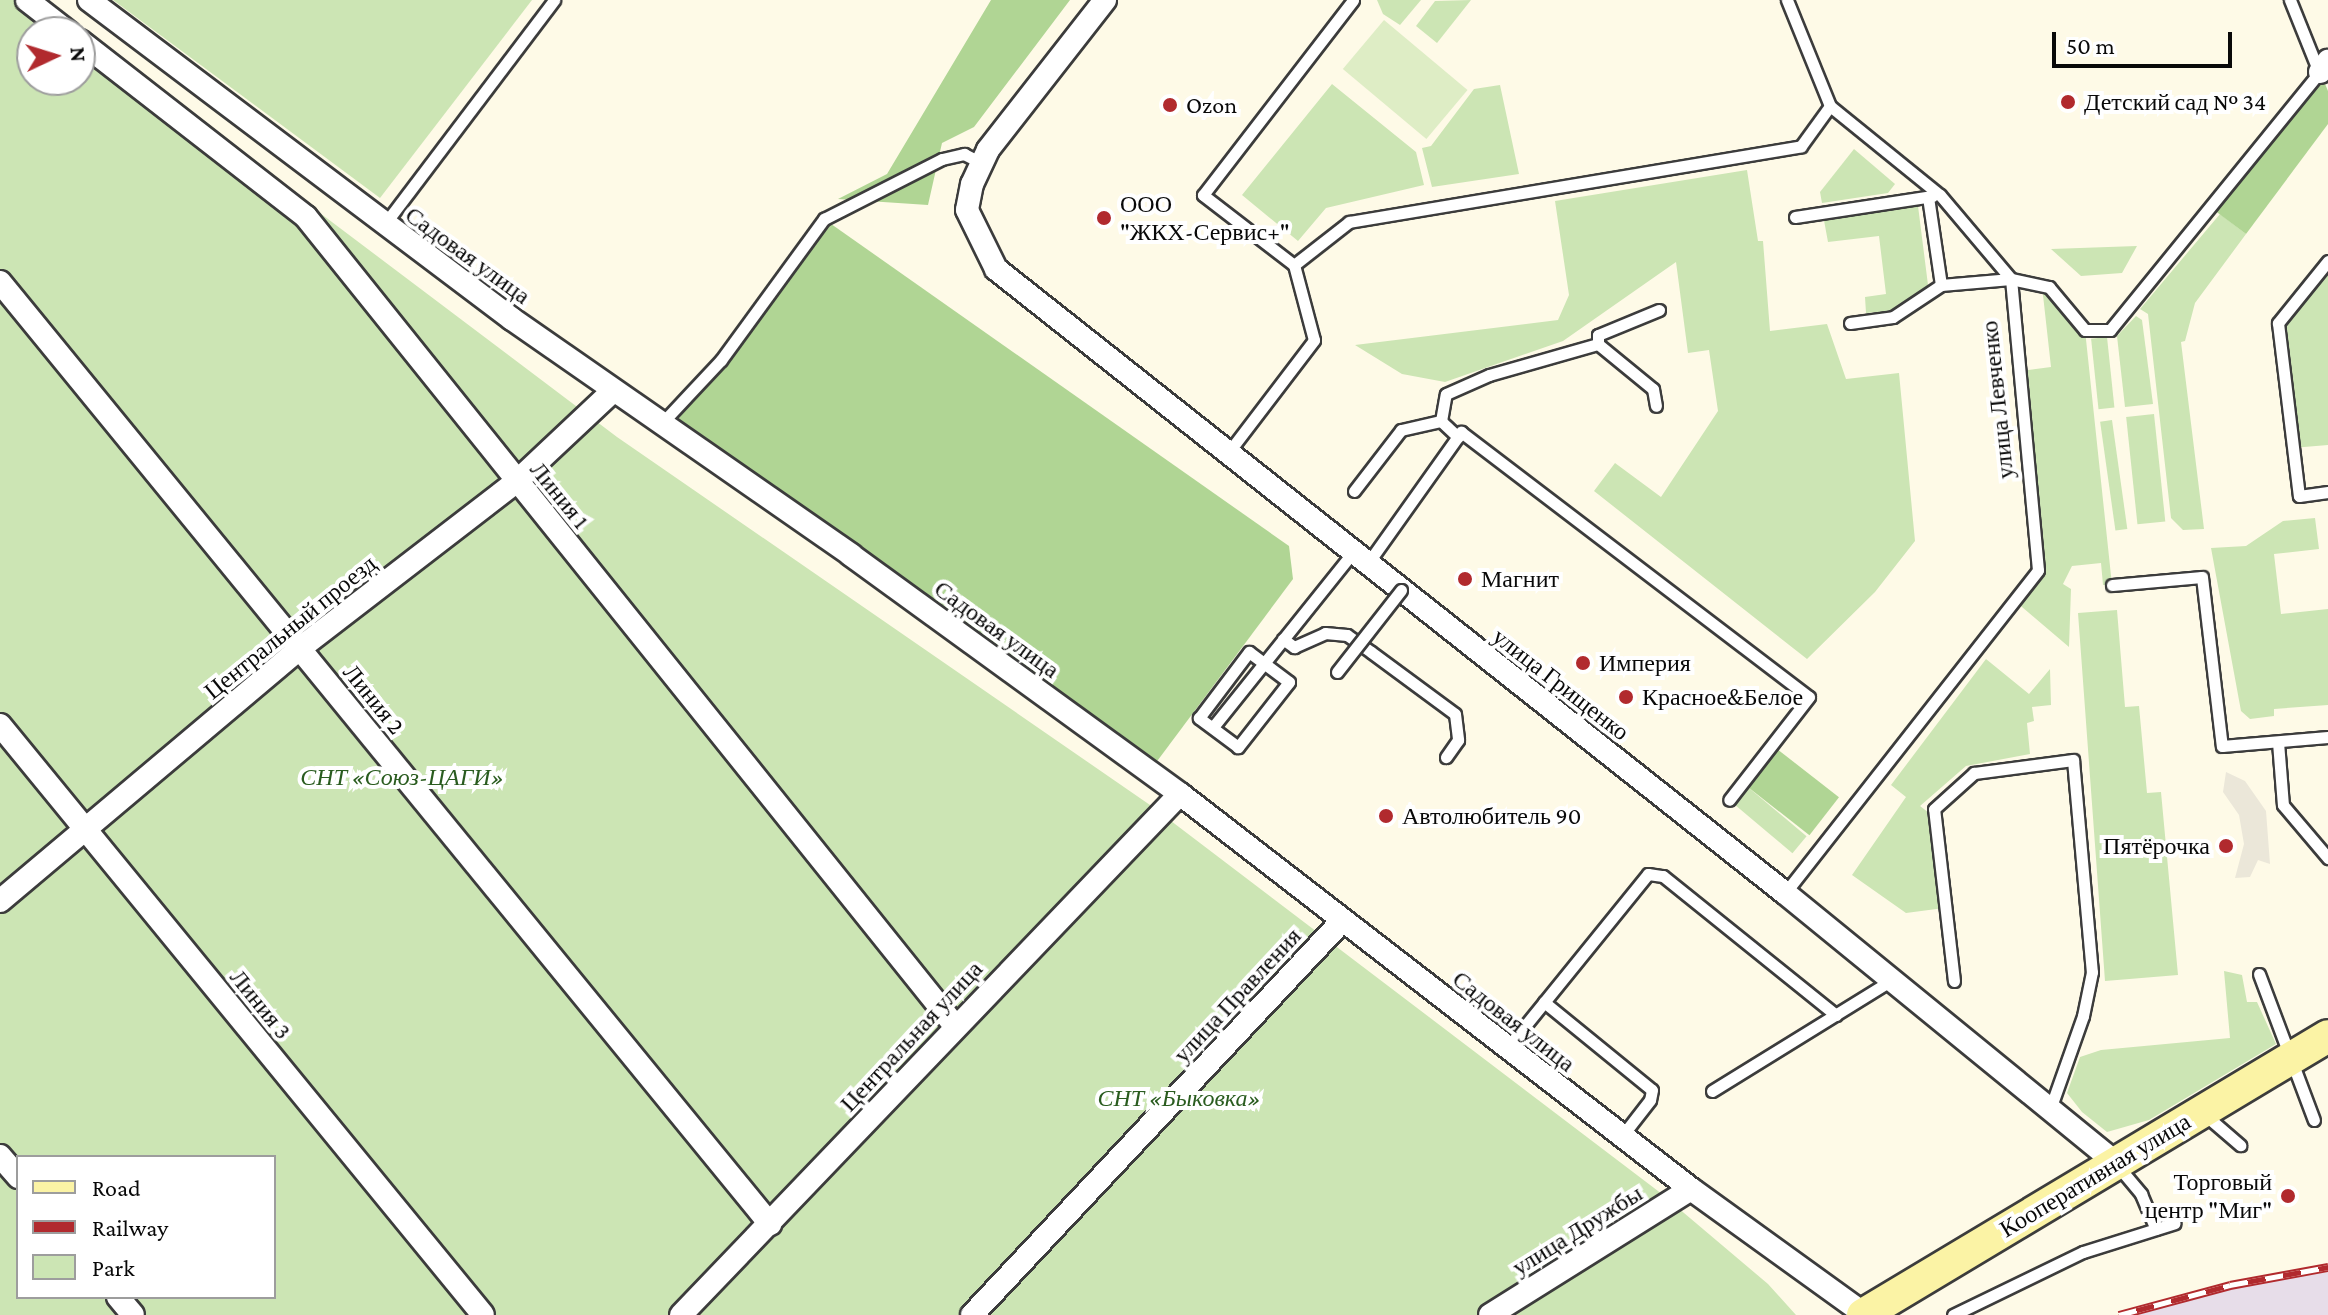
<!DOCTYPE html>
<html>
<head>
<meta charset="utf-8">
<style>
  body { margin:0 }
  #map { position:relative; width:2328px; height:1315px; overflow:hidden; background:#fefae7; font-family:"Crimson Pro",serif }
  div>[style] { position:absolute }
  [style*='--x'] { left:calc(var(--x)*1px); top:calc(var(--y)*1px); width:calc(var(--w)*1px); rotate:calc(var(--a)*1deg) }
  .industrial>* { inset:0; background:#e7dde9 }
  .green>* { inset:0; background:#cce5b4; transform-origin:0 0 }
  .forest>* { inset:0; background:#b0d594; transform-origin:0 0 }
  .pitch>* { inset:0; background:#deedc5; transform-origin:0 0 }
  .plaza>* { inset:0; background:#ebe7d9 }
  .roads { filter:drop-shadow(2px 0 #3c3c3c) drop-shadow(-2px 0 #3c3c3c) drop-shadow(0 2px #3c3c3c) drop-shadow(0 -2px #3c3c3c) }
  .lane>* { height:11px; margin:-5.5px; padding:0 5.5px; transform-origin:5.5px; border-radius:5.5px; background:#fff }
  .street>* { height:22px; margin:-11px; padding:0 11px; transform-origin:11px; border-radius:11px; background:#fff }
  .secondary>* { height:32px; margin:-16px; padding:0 16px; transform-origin:16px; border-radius:16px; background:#fbf3a5 }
  .rail>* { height:9px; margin-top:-4.5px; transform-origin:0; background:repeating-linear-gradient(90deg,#fff 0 18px,#b12a2e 0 36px); box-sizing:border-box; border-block:2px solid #b12a2e }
  .bridges { filter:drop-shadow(2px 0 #3c3c3c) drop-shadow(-2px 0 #3c3c3c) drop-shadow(0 2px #3c3c3c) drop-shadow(0 -2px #3c3c3c) }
  .lane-bridge>* { height:11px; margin:-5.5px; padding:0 5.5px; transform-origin:5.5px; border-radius:5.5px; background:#fff }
  .dots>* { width:22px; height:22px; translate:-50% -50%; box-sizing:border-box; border:4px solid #fff; border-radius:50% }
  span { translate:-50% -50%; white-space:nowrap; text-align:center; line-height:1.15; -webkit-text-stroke:8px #fff; paint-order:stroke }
  .poi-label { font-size:24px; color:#090909 }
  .left { translate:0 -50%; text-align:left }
  .right { translate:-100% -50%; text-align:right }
  .street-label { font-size:24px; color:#090909 }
  .park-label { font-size:24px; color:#2a5c1f; font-style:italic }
  .legend { position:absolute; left:16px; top:1155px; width:260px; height:144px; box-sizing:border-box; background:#fff; border:2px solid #9d9d9d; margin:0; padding:10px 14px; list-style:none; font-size:24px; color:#090909 }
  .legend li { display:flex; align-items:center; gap:16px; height:40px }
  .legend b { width:40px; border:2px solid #9d9d9d }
  .north { position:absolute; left:16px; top:16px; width:80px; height:80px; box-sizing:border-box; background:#fff; border:2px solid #9d9d9d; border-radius:50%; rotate:86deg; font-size:22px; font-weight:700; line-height:32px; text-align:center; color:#090909 }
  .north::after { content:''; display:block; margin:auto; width:28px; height:36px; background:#b12a2e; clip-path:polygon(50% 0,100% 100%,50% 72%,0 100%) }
  .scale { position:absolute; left:2052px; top:32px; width:180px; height:36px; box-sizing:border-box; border:4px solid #090909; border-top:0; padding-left:10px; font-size:24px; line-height:28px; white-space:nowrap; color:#090909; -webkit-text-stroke:6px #fff; paint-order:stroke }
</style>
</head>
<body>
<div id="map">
  <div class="industrial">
    <div style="clip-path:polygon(2328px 1272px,2328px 1315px,2137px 1315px,2229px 1288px)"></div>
  </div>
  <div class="green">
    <div style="clip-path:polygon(evenodd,0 0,37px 0,80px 32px,32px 32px,32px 80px,80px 80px,80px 32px,617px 437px,1150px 805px,1658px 1191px,1768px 1284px,1796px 1315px,0 1315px,0 0,18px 1157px,274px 1157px,274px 1297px,18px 1297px,18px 1157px)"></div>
    <div style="clip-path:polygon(113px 0,532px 0,380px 198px)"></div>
    <div style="clip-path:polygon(1377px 0,1421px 0,1400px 25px,1383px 14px)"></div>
    <div style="clip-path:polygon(1471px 0,1437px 43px,1416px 26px,1435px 1px)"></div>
    <div style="clip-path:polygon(1332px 84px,1416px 152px,1424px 185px,1326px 208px,1298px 241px,1242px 195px)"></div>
    <div style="clip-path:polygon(1500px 85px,1519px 174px,1432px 187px,1422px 148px,1431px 146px,1474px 89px)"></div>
    <div style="clip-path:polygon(1854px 149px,1895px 184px,1888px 193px,1822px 203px,1820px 192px)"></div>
    <div style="clip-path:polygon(1747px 170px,1758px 241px,1763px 241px,1770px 331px,1827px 324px,1846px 379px,1899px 373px,1915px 541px,1875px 592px,1807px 659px,1594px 491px,1615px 463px,1661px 497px,1718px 411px,1709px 350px,1688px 353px,1676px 262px,1563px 341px,1445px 382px,1402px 374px,1355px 345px,1558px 320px,1569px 295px,1555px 201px)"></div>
    <div style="clip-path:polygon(1917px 198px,1928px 285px,1892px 311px,1866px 313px,1865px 297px,1886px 294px,1879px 236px,1828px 242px,1823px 215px)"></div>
    <div style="clip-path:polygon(2220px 214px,2246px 234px,2195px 303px,2185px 341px,2181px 342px,2204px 529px,2183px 530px,2171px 518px,2148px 314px,2140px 309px)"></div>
    <div style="clip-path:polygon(2137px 246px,2122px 273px,2081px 276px,2051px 249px)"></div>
    <div style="clip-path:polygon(2328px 261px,2328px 445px,2292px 448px,2278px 323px)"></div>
    <div style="clip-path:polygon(2042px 286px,2085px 330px,2112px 585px,2103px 585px,2101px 563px,2072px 566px,2063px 584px,2071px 589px,2069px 647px,2015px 601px,2038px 570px,2021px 371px,2051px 367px)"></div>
    <div style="clip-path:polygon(2136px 316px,2142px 320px,2153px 404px,2125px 407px,2117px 336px)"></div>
    <div style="left:2107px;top:337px;width:71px;height:16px;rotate:84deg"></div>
    <div style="left:2154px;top:414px;width:108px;height:28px;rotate:84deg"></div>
    <div style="left:2112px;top:420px;width:110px;height:12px;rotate:82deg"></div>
    <div style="clip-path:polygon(2315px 518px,2319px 549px,2274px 554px,2281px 614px,2328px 609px,2328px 705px,2274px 709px,2274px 716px,2250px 719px,2241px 711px,2211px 548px,2246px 546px,2283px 521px)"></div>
    <div style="clip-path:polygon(2117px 610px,2125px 707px,2139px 706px,2147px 793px,2161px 792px,2178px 975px,2105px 981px,2078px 613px)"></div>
    <div style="clip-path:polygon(1986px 659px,2029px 694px,2050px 669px,2051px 705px,2032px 707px,2034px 721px,2027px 723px,2030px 754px,1966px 766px,1920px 806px,1933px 816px,1944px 908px,1906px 913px,1852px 875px,1906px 797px,1891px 785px)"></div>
    <div style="left:1743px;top:783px;width:83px;height:22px;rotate:40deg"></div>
    <div style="clip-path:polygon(2224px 971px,2242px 975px,2247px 1002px,2257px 1002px,2276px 1044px,2149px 1120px,2107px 1132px,2082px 1112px,2067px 1093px,2080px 1057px,2101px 1050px,2230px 1038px)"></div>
  </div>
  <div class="forest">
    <div style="clip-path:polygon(991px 0,1070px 0,974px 127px,942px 143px,928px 205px,838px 199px,887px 174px)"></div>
    <div style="clip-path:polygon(2320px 72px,2328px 91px,2328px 124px,2246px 234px,2210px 207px)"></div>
    <div style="clip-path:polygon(824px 219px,1289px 546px,1293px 579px,1149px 772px,671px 429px)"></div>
    <div style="left:1772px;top:745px;width:85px;height:48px;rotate:38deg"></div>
  </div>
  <div class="pitch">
    <div style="left:1384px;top:20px;width:109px;height:64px;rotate:40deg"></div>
  </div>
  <div class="plaza">
    <div style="clip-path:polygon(2226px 772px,2245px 781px,2266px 811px,2270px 864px,2258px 860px,2250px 877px,2235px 878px,2244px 844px,2239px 815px,2223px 792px)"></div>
  </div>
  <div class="roads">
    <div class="lane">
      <div style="--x:1787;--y:0;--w:114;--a:67.9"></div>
      <div style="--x:1830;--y:106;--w:141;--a:39"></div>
      <div style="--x:1940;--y:195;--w:110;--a:49.8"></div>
      <div style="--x:2290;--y:0;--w:78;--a:68.1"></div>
      <div style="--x:1928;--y:197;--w:89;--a:81.6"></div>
      <div style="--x:1941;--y:285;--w:70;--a:-4.9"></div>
      <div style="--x:1795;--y:217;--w:139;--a:-8.7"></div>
      <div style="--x:384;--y:225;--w:282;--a:-52.9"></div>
      <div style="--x:2328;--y:261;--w:80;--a:128.9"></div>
      <div style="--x:2278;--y:323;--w:174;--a:83.1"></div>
      <div style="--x:2299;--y:496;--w:29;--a:-8"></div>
      <div style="--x:1294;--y:265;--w:70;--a:-38"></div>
      <div style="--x:1349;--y:222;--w:458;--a:-9.5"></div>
      <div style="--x:1801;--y:146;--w:49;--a:-54.1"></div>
      <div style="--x:1850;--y:323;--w:43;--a:-7.9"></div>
      <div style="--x:1893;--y:317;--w:58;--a:-33.7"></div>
      <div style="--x:1598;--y:344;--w:9;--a:-90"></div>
      <div style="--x:1598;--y:335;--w:66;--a:-22.3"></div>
      <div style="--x:662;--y:423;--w:86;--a:-46.9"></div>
      <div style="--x:721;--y:360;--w:175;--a:-53.9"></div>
      <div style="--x:824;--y:219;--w:132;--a:-27"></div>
      <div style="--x:942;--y:159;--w:23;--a:-13"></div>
      <div style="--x:964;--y:154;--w:20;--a:27"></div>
      <div style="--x:1458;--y:437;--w:23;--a:-137"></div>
      <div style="--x:1441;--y:421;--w:27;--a:-80"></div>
      <div style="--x:1446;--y:394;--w:47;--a:-23.8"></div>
      <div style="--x:1489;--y:375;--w:113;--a:-15.9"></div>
      <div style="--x:1598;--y:344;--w:71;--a:39.3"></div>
      <div style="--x:1653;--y:389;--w:17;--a:80"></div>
      <div style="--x:1228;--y:453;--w:142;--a:-52.7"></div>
      <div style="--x:1314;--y:340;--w:78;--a:-104.9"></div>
      <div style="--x:1294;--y:265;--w:115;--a:-142.4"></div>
      <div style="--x:1203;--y:195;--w:246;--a:-52.4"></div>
      <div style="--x:1354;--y:491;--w:77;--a:-52.4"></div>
      <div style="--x:1401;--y:430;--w:41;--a:-12.7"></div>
      <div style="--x:1368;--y:563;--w:161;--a:-54.6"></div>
      <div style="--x:1461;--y:432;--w:437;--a:37.3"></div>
      <div style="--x:1809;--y:697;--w:130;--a:127.8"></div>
      <div style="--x:2112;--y:585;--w:90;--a:-5.1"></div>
      <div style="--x:2202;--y:577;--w:170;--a:83.3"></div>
      <div style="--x:2222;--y:746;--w:106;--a:-4.9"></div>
      <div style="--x:1283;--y:639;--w:14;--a:36"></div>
      <div style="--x:1294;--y:647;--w:34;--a:-24"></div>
      <div style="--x:1325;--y:633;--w:22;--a:5"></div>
      <div style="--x:1347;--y:635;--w:29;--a:35"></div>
      <div style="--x:1371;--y:652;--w:104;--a:36.4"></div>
      <div style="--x:1455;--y:714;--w:26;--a:83"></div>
      <div style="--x:1458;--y:740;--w:21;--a:125"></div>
      <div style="--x:1249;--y:652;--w:50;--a:36.9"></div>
      <div style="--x:1289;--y:682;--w:83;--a:128.1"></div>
      <div style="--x:1238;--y:747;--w:49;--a:-143.4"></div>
      <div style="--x:1199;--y:718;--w:83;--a:-52.9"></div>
      <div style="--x:1213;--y:727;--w:224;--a:-51.3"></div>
      <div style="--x:2278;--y:742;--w:63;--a:85.5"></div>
      <div style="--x:2283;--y:805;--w:70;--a:49.7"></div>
      <div style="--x:1785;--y:893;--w:410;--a:-51.9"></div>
      <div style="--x:2038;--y:570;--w:292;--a:-95.3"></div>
      <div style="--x:2011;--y:279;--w:39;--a:12"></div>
      <div style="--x:2049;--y:287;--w:56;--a:50.1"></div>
      <div style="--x:2085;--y:330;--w:25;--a:0"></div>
      <div style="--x:2110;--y:330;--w:333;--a:-50.9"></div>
      <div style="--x:2259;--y:974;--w:156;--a:69.4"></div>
      <div style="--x:1954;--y:981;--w:173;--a:-96.6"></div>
      <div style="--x:1934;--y:809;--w:54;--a:-42"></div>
      <div style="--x:1974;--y:773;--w:100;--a:-7.5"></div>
      <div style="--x:2073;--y:760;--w:213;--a:84.9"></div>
      <div style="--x:2092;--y:972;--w:45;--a:101.6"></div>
      <div style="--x:2083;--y:1016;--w:99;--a:109.5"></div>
      <div style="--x:1544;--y:1002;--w:139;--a:39.2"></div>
      <div style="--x:1652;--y:1090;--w:10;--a:101"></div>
      <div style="--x:1650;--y:1100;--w:46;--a:127.9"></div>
      <div style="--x:1507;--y:1048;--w:224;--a:-51"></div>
      <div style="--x:1648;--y:874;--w:15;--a:8"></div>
      <div style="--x:1663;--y:876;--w:222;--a:38.8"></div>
      <div style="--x:1712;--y:1091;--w:211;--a:-31.7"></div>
      <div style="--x:2204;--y:1114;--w:48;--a:40.7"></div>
      <div style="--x:2117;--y:1165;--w:38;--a:50"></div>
      <div style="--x:2141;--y:1194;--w:38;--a:67"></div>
      <div style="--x:1953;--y:1315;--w:144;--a:-25.9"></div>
      <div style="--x:2083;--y:1252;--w:96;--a:-17.5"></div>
    </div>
    <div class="street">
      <div style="--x:27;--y:0;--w:52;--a:38"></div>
      <div style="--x:89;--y:0;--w:530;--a:37.02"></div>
      <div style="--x:512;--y:319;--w:413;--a:34.8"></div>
      <div style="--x:851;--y:555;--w:407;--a:36"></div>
      <div style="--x:1180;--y:794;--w:646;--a:37.7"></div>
      <div style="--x:1691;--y:1189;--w:213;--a:35.8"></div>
      <div style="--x:1105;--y:0;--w:190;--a:128"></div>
      <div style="--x:988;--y:150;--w:38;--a:115"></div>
      <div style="--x:972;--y:184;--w:26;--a:101"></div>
      <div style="--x:967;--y:210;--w:66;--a:63.8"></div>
      <div style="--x:996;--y:269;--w:1006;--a:38.34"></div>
      <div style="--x:1785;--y:893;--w:427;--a:39.2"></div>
      <div style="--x:80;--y:41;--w:286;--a:37.9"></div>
      <div style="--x:306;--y:217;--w:1037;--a:51.26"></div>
      <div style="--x:2320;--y:72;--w:14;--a:-54"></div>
      <div style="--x:0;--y:282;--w:1217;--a:50.74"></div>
      <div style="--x:0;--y:725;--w:762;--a:50.69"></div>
      <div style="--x:0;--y:901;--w:391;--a:-40.1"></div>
      <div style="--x:299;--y:649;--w:274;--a:-37.6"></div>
      <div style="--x:516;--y:482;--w:132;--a:-43.2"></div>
      <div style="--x:0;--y:1156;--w:28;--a:49"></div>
      <div style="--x:118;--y:1297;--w:23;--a:50"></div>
      <div style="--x:681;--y:1315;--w:721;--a:-46.24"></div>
      <div style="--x:972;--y:1315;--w:540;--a:-46.8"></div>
      <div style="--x:1490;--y:1315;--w:237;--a:-32.1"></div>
    </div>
    <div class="secondary">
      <div style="--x:1863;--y:1315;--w:542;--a:-30.96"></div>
    </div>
  </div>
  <div class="rail">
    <div style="--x:2119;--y:1315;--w:115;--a:-15.1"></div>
    <div style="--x:2230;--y:1285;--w:100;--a:-10.4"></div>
  </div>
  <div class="bridges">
    <div class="lane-bridge">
      <div style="--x:1337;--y:672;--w:104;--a:-52"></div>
    </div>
  </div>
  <div class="dots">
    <div style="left:2068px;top:102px;background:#b12a2e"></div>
    <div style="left:1170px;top:105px;background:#b12a2e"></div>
    <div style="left:1104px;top:218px;background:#b12a2e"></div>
    <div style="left:1465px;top:579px;background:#b12a2e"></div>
    <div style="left:1583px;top:663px;background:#b12a2e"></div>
    <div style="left:1626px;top:697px;background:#b12a2e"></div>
    <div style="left:1386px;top:816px;background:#b12a2e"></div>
    <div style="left:2226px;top:846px;background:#b12a2e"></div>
    <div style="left:2288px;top:1196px;background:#b12a2e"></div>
  </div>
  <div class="poi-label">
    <span class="left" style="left:2084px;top:102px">Детский сад № 34</span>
    <span class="left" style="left:1186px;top:105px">Ozon</span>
    <span class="left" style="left:1120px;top:218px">ООО<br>"ЖКХ-Сервис+"</span>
    <span class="left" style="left:1481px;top:579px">Магнит</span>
    <span class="left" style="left:1599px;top:663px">Империя</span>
    <span class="left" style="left:1642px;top:697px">Красное&amp;Белое</span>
    <span class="left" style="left:1402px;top:816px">Автолюбитель 90</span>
    <span class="right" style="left:2210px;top:846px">Пятёрочка</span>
    <span class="right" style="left:2272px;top:1196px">Торговый<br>центр "Миг"</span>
  </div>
  <div class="street-label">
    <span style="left:468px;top:255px;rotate:36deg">Садовая улица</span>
    <span style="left:1997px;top:400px;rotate:-96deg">улица Левченко</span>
    <span style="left:560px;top:495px;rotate:51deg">Линия 1</span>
    <span style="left:290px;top:627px;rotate:-39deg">Центральный проезд</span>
    <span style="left:997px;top:629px;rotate:36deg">Садовая улица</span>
    <span style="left:1561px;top:684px;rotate:38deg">улица Грищенко</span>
    <span style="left:374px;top:699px;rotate:51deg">Линия 2</span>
    <span style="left:1237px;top:995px;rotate:-47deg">улица Правления</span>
    <span style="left:261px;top:1004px;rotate:51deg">Линия 3</span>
    <span style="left:1514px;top:1021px;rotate:38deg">Садовая улица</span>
    <span style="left:911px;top:1036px;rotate:-47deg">Центральная улица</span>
    <span style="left:2095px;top:1175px;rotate:-31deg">Кооперативная улица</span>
    <span style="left:1577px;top:1230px;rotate:-32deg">улица Дружбы</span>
  </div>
  <div class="park-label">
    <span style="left:402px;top:777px">СНТ «Союз-ЦАГИ»</span>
    <span style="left:1179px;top:1098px">СНТ «Быковка»</span>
  </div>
  <ul class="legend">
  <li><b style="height:10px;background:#fbf3a5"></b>Road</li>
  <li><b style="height:10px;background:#b12a2e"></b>Railway</li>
  <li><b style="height:22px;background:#cce5b4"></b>Park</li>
  </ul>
  <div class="north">N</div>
  <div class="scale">50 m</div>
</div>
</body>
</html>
